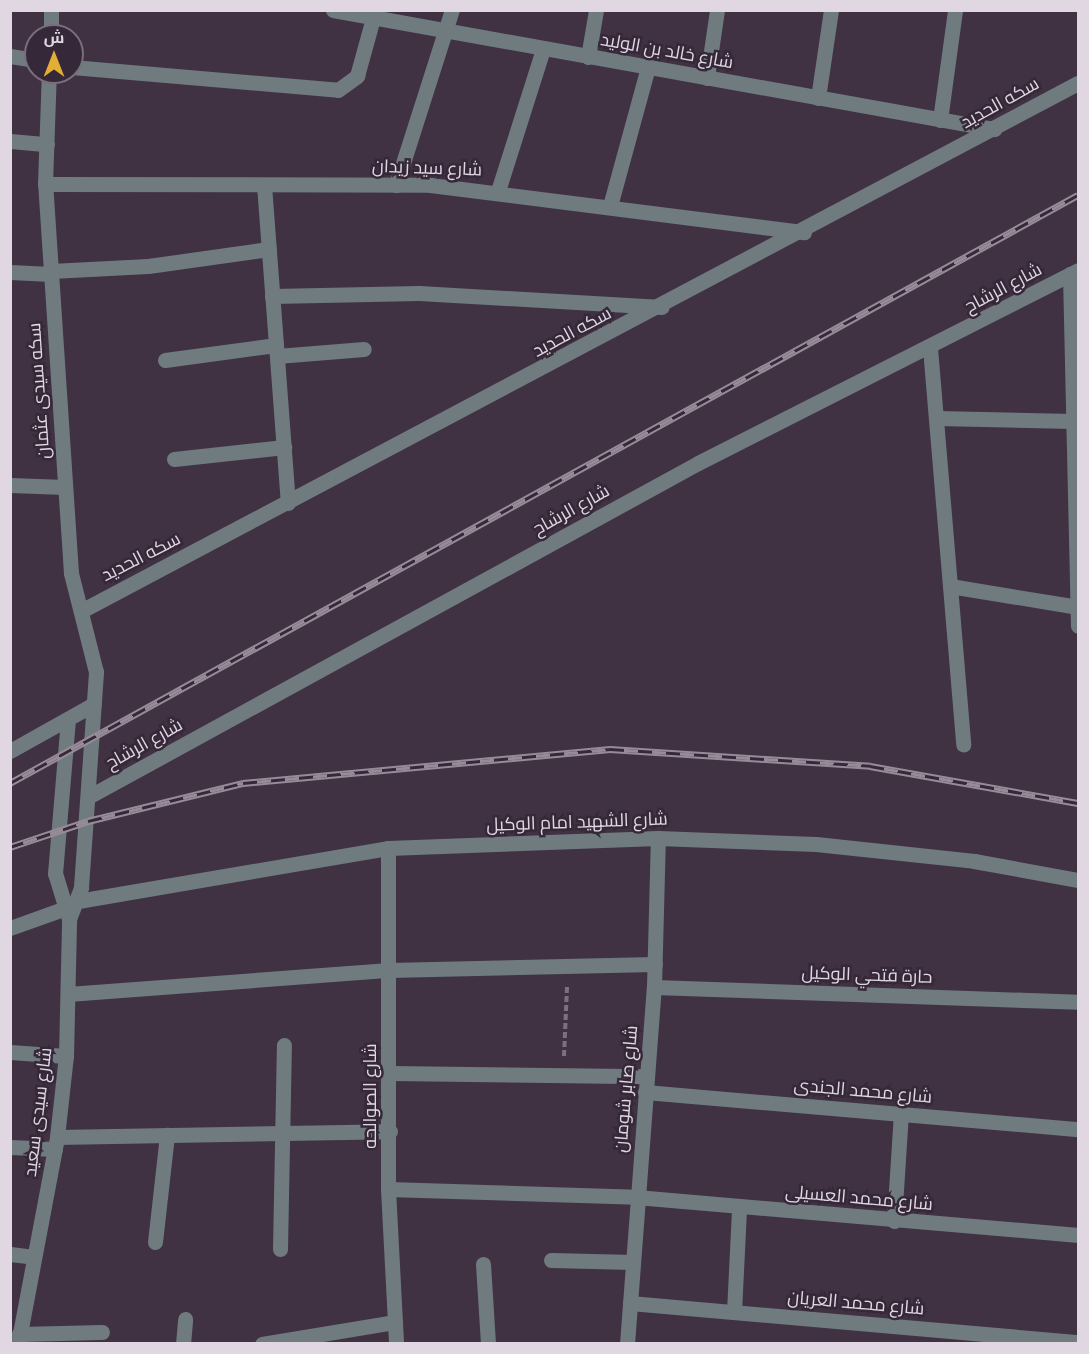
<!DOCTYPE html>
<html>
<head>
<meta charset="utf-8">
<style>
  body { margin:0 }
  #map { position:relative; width:1089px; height:1354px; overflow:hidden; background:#403243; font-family:Cabin,Cairo,sans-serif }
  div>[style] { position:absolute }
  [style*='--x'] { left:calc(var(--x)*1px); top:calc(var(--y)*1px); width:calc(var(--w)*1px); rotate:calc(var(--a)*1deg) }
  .path>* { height:4px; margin-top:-2px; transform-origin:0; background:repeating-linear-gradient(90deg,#7c707f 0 6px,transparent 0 9px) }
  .minor>* { height:15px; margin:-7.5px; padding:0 7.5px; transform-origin:7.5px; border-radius:7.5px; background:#707b80 }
  .rail>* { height:7px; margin-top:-3.5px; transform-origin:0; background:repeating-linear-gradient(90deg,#352838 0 14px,#978b99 0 28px); box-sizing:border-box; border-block:2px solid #978b99 }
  span { translate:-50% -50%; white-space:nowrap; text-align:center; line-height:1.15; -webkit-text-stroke:5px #352838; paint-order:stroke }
  .street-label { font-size:18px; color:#e0d7e2 }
  .frame { position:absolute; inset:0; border:12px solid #e0d7e2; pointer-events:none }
  .north { position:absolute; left:24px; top:24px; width:60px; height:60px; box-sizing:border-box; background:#352838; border:2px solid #796e7c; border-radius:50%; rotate:0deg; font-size:16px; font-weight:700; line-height:24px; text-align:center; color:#e0d7e2 }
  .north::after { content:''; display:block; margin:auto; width:21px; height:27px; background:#e3ae35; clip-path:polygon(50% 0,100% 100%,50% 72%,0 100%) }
</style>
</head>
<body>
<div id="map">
  <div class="path">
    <div style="--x:564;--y:1056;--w:70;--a:-87.5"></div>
  </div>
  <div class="minor">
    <div style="--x:333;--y:10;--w:672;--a:10.21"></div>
    <div style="--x:51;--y:36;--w:26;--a:-90"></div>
    <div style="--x:10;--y:56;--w:26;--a:9"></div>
    <div style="--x:588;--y:57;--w:48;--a:-80.3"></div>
    <div style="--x:72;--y:67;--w:267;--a:4.9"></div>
    <div style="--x:338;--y:90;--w:24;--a:-36"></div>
    <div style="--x:357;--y:76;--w:60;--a:-74.6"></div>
    <div style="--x:707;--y:78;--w:69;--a:-81.6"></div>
    <div style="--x:818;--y:98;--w:89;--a:-81.6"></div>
    <div style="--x:940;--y:120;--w:111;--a:-82.2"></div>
    <div style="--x:10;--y:141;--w:37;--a:5"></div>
    <div style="--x:45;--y:184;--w:385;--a:0.1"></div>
    <div style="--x:430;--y:185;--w:377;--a:7.2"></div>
    <div style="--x:264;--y:185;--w:319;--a:85.7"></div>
    <div style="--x:396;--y:185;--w:184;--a:-72.3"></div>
    <div style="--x:498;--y:191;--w:149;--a:-72.4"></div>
    <div style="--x:610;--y:206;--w:144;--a:-74.7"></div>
    <div style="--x:51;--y:271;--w:97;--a:-3"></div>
    <div style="--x:148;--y:266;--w:122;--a:-8"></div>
    <div style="--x:10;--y:272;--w:41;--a:2.8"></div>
    <div style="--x:1070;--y:274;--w:352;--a:88.7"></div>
    <div style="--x:272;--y:296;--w:147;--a:-1.2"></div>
    <div style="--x:419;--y:293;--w:243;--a:3.3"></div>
    <div style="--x:930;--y:348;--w:398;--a:85.2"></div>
    <div style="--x:277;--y:356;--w:87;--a:-4.6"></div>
    <div style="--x:165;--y:360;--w:112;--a:-7.7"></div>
    <div style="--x:936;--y:418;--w:137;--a:1.3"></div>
    <div style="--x:174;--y:459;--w:111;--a:-6.2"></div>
    <div style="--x:10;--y:485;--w:55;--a:2.1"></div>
    <div style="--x:950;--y:586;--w:130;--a:9.3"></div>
    <div style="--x:81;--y:611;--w:1128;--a:-27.91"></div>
    <div style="--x:68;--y:719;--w:155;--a:94.8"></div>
    <div style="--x:55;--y:873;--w:48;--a:73.1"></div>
    <div style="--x:10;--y:751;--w:96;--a:-29.2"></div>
    <div style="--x:88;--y:797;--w:695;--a:-28.7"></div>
    <div style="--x:698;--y:463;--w:426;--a:-26.9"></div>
    <div style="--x:388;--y:848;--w:341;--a:90"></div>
    <div style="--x:388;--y:1189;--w:155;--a:87"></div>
    <div style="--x:78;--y:901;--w:314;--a:-9.7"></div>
    <div style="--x:388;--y:848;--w:270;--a:-2.1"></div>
    <div style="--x:658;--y:838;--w:158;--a:2.2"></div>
    <div style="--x:816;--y:844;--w:159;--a:6.1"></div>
    <div style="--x:974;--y:861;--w:106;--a:10.4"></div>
    <div style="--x:10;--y:928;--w:56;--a:-19.7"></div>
    <div style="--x:654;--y:987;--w:424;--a:2"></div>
    <div style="--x:68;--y:994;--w:322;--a:-4.3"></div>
    <div style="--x:389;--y:970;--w:266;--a:-1.3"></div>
    <div style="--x:10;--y:1052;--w:56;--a:4.1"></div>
    <div style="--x:390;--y:1073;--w:257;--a:0.7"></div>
    <div style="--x:645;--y:1092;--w:435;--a:4.9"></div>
    <div style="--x:57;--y:1137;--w:333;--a:-1"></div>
    <div style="--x:10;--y:1147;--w:45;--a:2.5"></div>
    <div style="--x:388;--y:1189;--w:248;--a:1.8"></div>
    <div style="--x:636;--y:1197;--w:444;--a:4.9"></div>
    <div style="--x:894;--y:1221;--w:107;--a:-86.3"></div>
    <div style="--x:155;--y:1242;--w:108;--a:-83.6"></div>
    <div style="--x:280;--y:1249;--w:204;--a:-88.9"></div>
    <div style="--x:10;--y:1254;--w:24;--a:7"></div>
    <div style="--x:551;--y:1260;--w:82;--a:1.4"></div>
    <div style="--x:483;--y:1264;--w:80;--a:86.4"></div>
    <div style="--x:630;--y:1303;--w:450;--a:5"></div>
    <div style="--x:734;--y:1312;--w:104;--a:-87.2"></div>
    <div style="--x:19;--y:1334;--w:83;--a:-1.4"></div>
    <div style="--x:18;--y:1344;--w:211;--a:-79.3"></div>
    <div style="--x:57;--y:1137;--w:81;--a:-83.7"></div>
    <div style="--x:66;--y:1056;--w:137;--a:-88.7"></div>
    <div style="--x:69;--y:919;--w:34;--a:-69"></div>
    <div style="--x:81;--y:887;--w:216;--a:-86"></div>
    <div style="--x:96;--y:672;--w:102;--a:-104.2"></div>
    <div style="--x:71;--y:573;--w:390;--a:-93.8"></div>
    <div style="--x:45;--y:184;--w:112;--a:-88"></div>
    <div style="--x:183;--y:1344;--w:25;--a:-85"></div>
    <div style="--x:262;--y:1344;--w:135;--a:-9.4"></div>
    <div style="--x:627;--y:1344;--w:358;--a:-85.7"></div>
    <div style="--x:654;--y:987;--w:149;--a:-88.5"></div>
  </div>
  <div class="rail">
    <div style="--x:10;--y:783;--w:1219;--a:-28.84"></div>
    <div style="--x:10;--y:847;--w:82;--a:-18.4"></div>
    <div style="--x:88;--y:821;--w:160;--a:-13.8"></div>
    <div style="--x:243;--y:783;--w:369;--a:-5.3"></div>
    <div style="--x:610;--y:749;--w:261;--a:3.7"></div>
    <div style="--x:870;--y:766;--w:211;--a:10.1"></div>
  </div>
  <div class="street-label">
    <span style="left:667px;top:51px;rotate:10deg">شارع خالد بن الوليد</span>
    <span style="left:1000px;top:103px;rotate:-29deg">سكه الحديد</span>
    <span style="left:427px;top:168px;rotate:2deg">شارع سيد زيدان</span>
    <span style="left:1003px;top:288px;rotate:-28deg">شارع الرشاح</span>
    <span style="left:572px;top:332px;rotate:-28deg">سكه الحديد</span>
    <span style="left:39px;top:391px;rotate:-94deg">سكه سيدى عثمان</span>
    <span style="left:571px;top:510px;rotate:-29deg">شارع الرشاح</span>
    <span style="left:141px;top:557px;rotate:-27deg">سكه الحديد</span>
    <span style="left:144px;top:744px;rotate:-29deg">شارع الرشاح</span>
    <span style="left:577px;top:822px;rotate:-2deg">شارع الشهيد امام الوكيل</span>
    <span style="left:867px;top:975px;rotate:2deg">حارة فتحي الوكيل</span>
    <span style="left:626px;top:1089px;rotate:-85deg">شارع صابر شومان</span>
    <span style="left:863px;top:1091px;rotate:5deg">شارع محمد الجندى</span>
    <span style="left:370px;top:1096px;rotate:-90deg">شارع الصوالحه</span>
    <span style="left:38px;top:1112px;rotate:-83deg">شارع سيدى سعيد</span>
    <span style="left:859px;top:1198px;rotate:5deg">شارع محمد العسيلى</span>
    <span style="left:856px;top:1303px;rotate:5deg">شارع محمد العريان</span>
  </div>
  <div class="frame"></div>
  <div class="north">ش</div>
</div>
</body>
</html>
